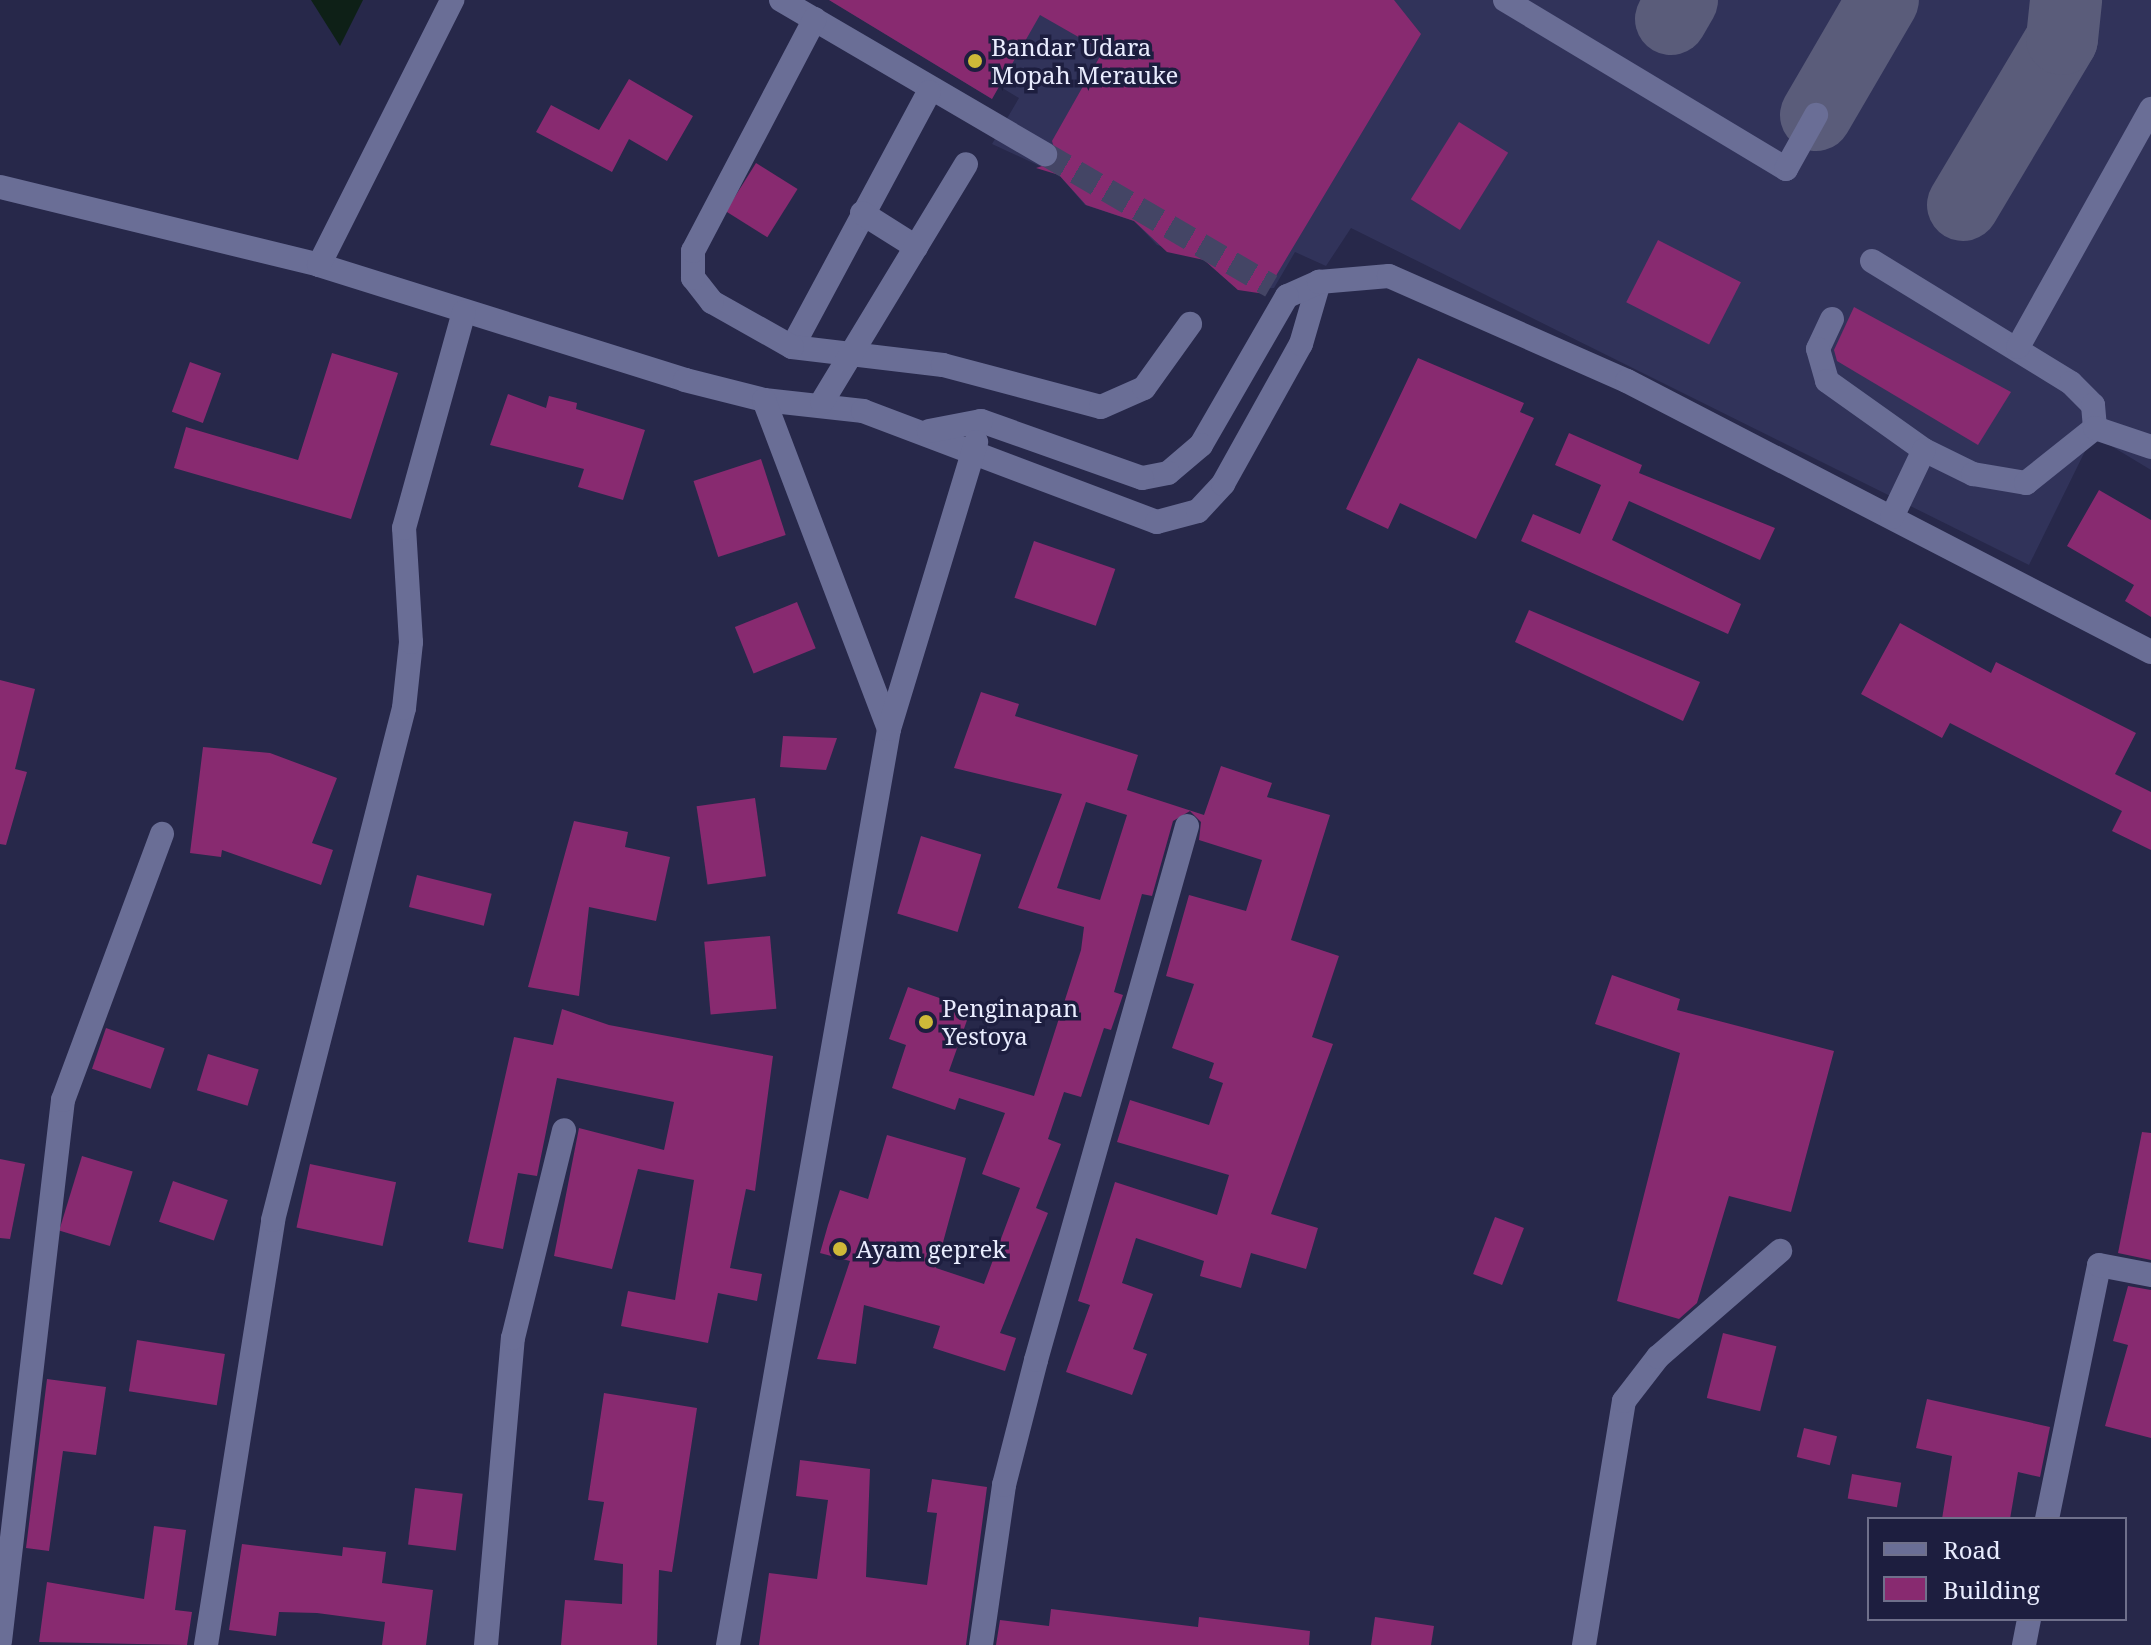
<!DOCTYPE html>
<html>
<head>
<meta charset="utf-8">
<style>
  body { margin:0 }
  #map { position:relative; width:2151px; height:1645px; overflow:hidden; background:#27284a; font-family:"Noto Serif",serif }
  div>[style] { position:absolute }
  [style*='--x'] { left:calc(var(--x)*1px); top:calc(var(--y)*1px); width:calc(var(--w)*1px); rotate:calc(var(--a)*1deg) }
  .built>* { inset:0; background:#31335a }
  .water>* { inset:0; background:#0e2017 }
  .taxiway>* { height:72px; margin:-36px; padding:0 36px; transform-origin:36px; border-radius:36px; background:#5a5c7a }
  .building>* { inset:0; background:#882a70; transform-origin:0 0 }
  .minor-tunnel>* { height:24px; margin-top:-12px; transform-origin:0; background:repeating-linear-gradient(90deg,#444565 0 24px,transparent 0 36px) }
  .minor>* { height:24px; margin:-12px; padding:0 12px; transform-origin:12px; border-radius:12px; background:#6a6e96 }
  .dots>* { width:22px; height:22px; translate:-50% -50%; box-sizing:border-box; border:4px solid #1d1e3f; border-radius:50% }
  span { translate:-50% -50%; white-space:nowrap; text-align:center; line-height:1.15; -webkit-text-stroke:7px #1d1e3f; paint-order:stroke }
  .poi-label { font-size:24px; color:#e9ecfe }
  .left { translate:0 -50%; text-align:left }
  .legend { position:absolute; left:1867px; top:1517px; width:260px; height:104px; box-sizing:border-box; background:#1d1e3f; border:2px solid #6f708b; margin:0; padding:10px 14px; list-style:none; font-size:24px; color:#e9ecfe }
  .legend li { display:flex; align-items:center; gap:16px; height:40px }
  .legend b { width:40px; border:2px solid #6f708b }
</style>
</head>
<body>
<div id="map">
  <div class="built">
    <div style="clip-path:polygon(829px 0,2151px 0,2151px 470px,2093px 435px,2029px 565px,1351px 228px,1326px 266px,1295px 252px,1274px 288px,1238px 290px,1204px 260px,1157px 245px,1134px 221px,1085px 205px,1059px 175px,992px 144px,1019px 98px,999px 86px,992px 99px)"></div>
  </div>
  <div class="water">
    <div style="clip-path:polygon(311px 0,363px 0,340px 46px)"></div>
  </div>
  <div class="taxiway">
    <div style="--x:1671;--y:19;--w:22;--a:-60"></div>
    <div style="--x:1816;--y:115;--w:133;--a:-59.8"></div>
    <div style="--x:1963;--y:205;--w:193;--a:-59.2"></div>
    <div style="--x:2062;--y:39;--w:39;--a:-84"></div>
  </div>
  <div class="building">
    <div style="clip-path:polygon(829px 0,1394px 0,1421px 34px,1265px 294px,1238px 290px,1204px 260px,1167px 252px,1134px 221px,1086px 205px,1059px 175px,1036px 168px,1058px 161px,1052px 141px,1103px 51px,1040px 15px,992px 99px)"></div>
    <div style="clip-path:polygon(629px 79px,693px 116px,667px 161px,629px 139px,612px 172px,536px 132px,551px 105px,599px 130px)"></div>
    <div style="left:1459px;top:122px;width:58px;height:91px;rotate:32deg"></div>
    <div style="left:756px;top:163px;width:49px;height:57px;rotate:32deg"></div>
    <div style="left:1658px;top:240px;width:93px;height:70px;rotate:27deg"></div>
    <div style="clip-path:polygon(1854px 307px,2011px 392px,1978px 445px,1837px 361px,1834px 350px)"></div>
    <div style="clip-path:polygon(332px 353px,398px 373px,351px 519px,174px 468px,186px 427px,298px 460px)"></div>
    <div style="clip-path:polygon(1418px 358px,1524px 403px,1520px 412px,1534px 418px,1476px 539px,1400px 503px,1388px 529px,1346px 509px)"></div>
    <div style="left:190px;top:362px;width:33px;height:53px;rotate:20deg"></div>
    <div style="clip-path:polygon(508px 394px,546px 408px,549px 396px,577px 403px,576px 409px,645px 430px,623px 500px,578px 487px,584px 469px,490px 445px)"></div>
    <div style="clip-path:polygon(1569px 433px,1642px 465px,1639px 473px,1775px 528px,1760px 560px,1629px 501px,1612px 540px,1741px 604px,1728px 634px,1521px 541px,1533px 514px,1580px 534px,1601px 485px,1555px 465px)"></div>
    <div style="left:761px;top:459px;width:80px;height:71px;rotate:72deg"></div>
    <div style="clip-path:polygon(2099px 490px,2151px 520px,2151px 617px,2125px 601px,2134px 585px,2067px 546px)"></div>
    <div style="left:1034px;top:541px;width:86px;height:60px;rotate:19deg"></div>
    <div style="left:797px;top:602px;width:50px;height:67px;rotate:68deg"></div>
    <div style="clip-path:polygon(1529px 610px,1700px 682px,1683px 721px,1515px 642px)"></div>
    <div style="clip-path:polygon(1900px 623px,1991px 673px,1996px 662px,2136px 733px,2115px 774px,2151px 792px,2151px 850px,2112px 831px,2122px 811px,1950px 723px,1942px 738px,1861px 694px)"></div>
    <div style="clip-path:polygon(0 680px,35px 689px,15px 769px,27px 772px,6px 845px,0 844px)"></div>
    <div style="clip-path:polygon(evenodd,981px 692px,1019px 704px,1015px 716px,1138px 755px,1127px 790px,1204px 815px,1221px 766px,1272px 783px,1267px 797px,1330px 815px,1291px 940px,1339px 956px,1312px 1037px,1333px 1044px,1271px 1214px,1318px 1228px,1306px 1269px,1251px 1253px,1241px 1288px,1200px 1276px,1204px 1261px,1136px 1238px,1122px 1283px,1153px 1294px,1133px 1349px,1147px 1354px,1132px 1395px,1066px 1372px,1090px 1305px,1078px 1301px,1115px 1182px,1217px 1215px,1229px 1175px,1117px 1142px,1130px 1100px,1209px 1125px,1223px 1083px,1209px 1078px,1214px 1063px,1172px 1048px,1194px 984px,1166px 976px,1189px 895px,1246px 911px,1262px 860px,1199px 840px,1201px 822px,1190px 811px,1173px 821px,1152px 896px,1142px 894px,1114px 992px,1123px 995px,1111px 1030px,1104px 1028px,1081px 1097px,1064px 1092px,1048px 1139px,1061px 1144px,1036px 1208px,1048px 1213px,1000px 1333px,1016px 1338px,1005px 1371px,933px 1348px,940px 1326px,864px 1305px,856px 1364px,817px 1359px,850px 1261px,820px 1253px,828px 1225px,840px 1190px,868px 1199px,887px 1135px,966px 1158px,936px 1268px,984px 1284px,1020px 1188px,982px 1174px,1005px 1113px,959px 1098px,955px 1110px,892px 1088px,906px 1045px,889px 1039px,908px 987px,971px 1009px,949px 1071px,1034px 1096px,1081px 950px,1084px 927px,1018px 908px,1062px 794px,954px 768px,981px 692px,1086px 802px,1127px 815px,1100px 900px,1057px 888px,1086px 802px)"></div>
    <div style="clip-path:polygon(783px 736px,837px 738px,826px 770px,780px 767px)"></div>
    <div style="clip-path:polygon(203px 747px,270px 753px,337px 778px,312px 843px,333px 850px,321px 885px,222px 850px,221px 857px,190px 853px)"></div>
    <div style="left:755px;top:798px;width:79px;height:59px;rotate:82deg"></div>
    <div style="clip-path:polygon(574px 821px,628px 832px,625px 847px,670px 857px,656px 921px,589px 907px,579px 996px,528px 987px)"></div>
    <div style="left:921px;top:836px;width:63px;height:81px;rotate:17deg"></div>
    <div style="left:417px;top:875px;width:77px;height:33px;rotate:14deg"></div>
    <div style="left:770px;top:936px;width:73px;height:66px;rotate:85deg"></div>
    <div style="clip-path:polygon(1612px 975px,1680px 999px,1677px 1010px,1834px 1051px,1791px 1212px,1729px 1196px,1697px 1303px,1679px 1319px,1617px 1301px,1680px 1053px,1595px 1024px)"></div>
    <div style="clip-path:polygon(562px 1009px,609px 1025px,773px 1056px,755px 1191px,746px 1189px,730px 1268px,762px 1274px,757px 1301px,718px 1293px,708px 1343px,621px 1326px,628px 1291px,675px 1300px,694px 1180px,638px 1169px,612px 1269px,554px 1256px,579px 1128px,664px 1150px,674px 1102px,557px 1078px,537px 1176px,518px 1173px,503px 1249px,468px 1242px,514px 1037px,553px 1045px)"></div>
    <div style="left:106px;top:1028px;width:62px;height:43px;rotate:19deg"></div>
    <div style="left:208px;top:1054px;width:53px;height:38px;rotate:17deg"></div>
    <div style="clip-path:polygon(2142px 1132px,2151px 1133px,2151px 1260px,2118px 1253px)"></div>
    <div style="left:82px;top:1156px;width:53px;height:78px;rotate:17deg"></div>
    <div style="clip-path:polygon(0 1159px,25px 1164px,10px 1239px,0 1238px)"></div>
    <div style="left:310px;top:1164px;width:88px;height:65px;rotate:12deg"></div>
    <div style="left:173px;top:1181px;width:58px;height:43px;rotate:19deg"></div>
    <div style="left:1495px;top:1217px;width:31px;height:61px;rotate:21deg"></div>
    <div style="clip-path:polygon(2128px 1286px,2151px 1290px,2151px 1438px,2105px 1426px,2128px 1345px,2113px 1341px)"></div>
    <div style="left:1723px;top:1333px;width:55px;height:67px;rotate:14deg"></div>
    <div style="left:137px;top:1340px;width:89px;height:52px;rotate:9deg"></div>
    <div style="clip-path:polygon(47px 1379px,106px 1387px,96px 1455px,63px 1451px,49px 1551px,26px 1548px)"></div>
    <div style="clip-path:polygon(604px 1393px,697px 1408px,672px 1572px,659px 1570px,657px 1645px,561px 1645px,565px 1600px,622px 1604px,623px 1564px,594px 1560px,604px 1502px,588px 1500px)"></div>
    <div style="clip-path:polygon(1927px 1399px,2050px 1427px,2040px 1477px,2018px 1472px,2010px 1519px,1942px 1519px,1952px 1456px,1916px 1448px)"></div>
    <div style="left:1804px;top:1428px;width:34px;height:30px;rotate:14deg"></div>
    <div style="clip-path:polygon(800px 1460px,870px 1469px,866px 1577px,927px 1585px,937px 1513px,927px 1512px,932px 1479px,987px 1487px,966px 1645px,759px 1645px,769px 1573px,817px 1579px,828px 1500px,796px 1496px)"></div>
    <div style="left:1852px;top:1474px;width:50px;height:25px;rotate:10deg"></div>
    <div style="left:415px;top:1488px;width:48px;height:57px;rotate:7deg"></div>
    <div style="clip-path:polygon(154px 1526px,186px 1530px,175px 1610px,192px 1612px,187px 1645px,39px 1642px,47px 1582px,144px 1599px)"></div>
    <div style="clip-path:polygon(242px 1544px,342px 1556px,343px 1547px,386px 1552px,382px 1583px,433px 1590px,426px 1645px,382px 1645px,385px 1622px,317px 1613px,279px 1612px,276px 1636px,229px 1630px)"></div>
    <div style="clip-path:polygon(1051px 1609px,1198px 1627px,1199px 1617px,1310px 1631px,1309px 1645px,996px 1645px,1000px 1620px,1049px 1626px)"></div>
    <div style="clip-path:polygon(1375px 1617px,1434px 1626px,1431px 1645px,1371px 1645px)"></div>
  </div>
  <div class="minor-tunnel">
    <div style="--x:1045;--y:154;--w:262;--a:30.3"></div>
  </div>
  <div class="minor">
    <div style="--x:781;--y:0;--w:306;--a:30.3"></div>
    <div style="--x:1505;--y:0;--w:328;--a:31"></div>
    <div style="--x:1786;--y:169;--w:62;--a:-60.9"></div>
    <div style="--x:929;--y:92;--w:289;--a:118.2"></div>
    <div style="--x:792;--y:347;--w:152;--a:6.8"></div>
    <div style="--x:943;--y:365;--w:163;--a:14.9"></div>
    <div style="--x:1101;--y:407;--w:47;--a:-23.8"></div>
    <div style="--x:1144;--y:388;--w:79;--a:-54.3"></div>
    <div style="--x:0;--y:187;--w:328;--a:13.7"></div>
    <div style="--x:319;--y:265;--w:384;--a:17.4"></div>
    <div style="--x:685;--y:380;--w:81;--a:14.2"></div>
    <div style="--x:764;--y:400;--w:100;--a:6.3"></div>
    <div style="--x:863;--y:411;--w:314;--a:20.7"></div>
    <div style="--x:1157;--y:522;--w:42;--a:-15"></div>
    <div style="--x:1198;--y:511;--w:37;--a:-47"></div>
    <div style="--x:1223;--y:484;--w:160;--a:-60.9"></div>
    <div style="--x:1301;--y:344;--w:65;--a:-73.8"></div>
    <div style="--x:1319;--y:282;--w:35;--a:156"></div>
    <div style="--x:1287;--y:296;--w:172;--a:120"></div>
    <div style="--x:1201;--y:445;--w:43;--a:139.7"></div>
    <div style="--x:1168;--y:473;--w:26;--a:169"></div>
    <div style="--x:1142;--y:478;--w:171;--a:-160.5"></div>
    <div style="--x:981;--y:421;--w:53;--a:169.1"></div>
    <div style="--x:862;--y:213;--w:64;--a:32.2"></div>
    <div style="--x:1872;--y:261;--w:233;--a:31.5"></div>
    <div style="--x:2071;--y:383;--w:31;--a:45"></div>
    <div style="--x:2093;--y:405;--w:23;--a:85"></div>
    <div style="--x:319;--y:265;--w:297;--a:-63.3"></div>
    <div style="--x:1319;--y:282;--w:70;--a:-4.9"></div>
    <div style="--x:1389;--y:276;--w:260;--a:23.8"></div>
    <div style="--x:1627;--y:381;--w:590;--a:27.35"></div>
    <div style="--x:1832;--y:319;--w:33;--a:115"></div>
    <div style="--x:1818;--y:349;--w:33;--a:74"></div>
    <div style="--x:1827;--y:381;--w:119;--a:35.4"></div>
    <div style="--x:1924;--y:450;--w:55;--a:26.1"></div>
    <div style="--x:1973;--y:474;--w:54;--a:9.6"></div>
    <div style="--x:2026;--y:483;--w:88;--a:-38.6"></div>
    <div style="--x:2095;--y:428;--w:59;--a:18.7"></div>
    <div style="--x:792;--y:347;--w:92;--a:-150.6"></div>
    <div style="--x:712;--y:302;--w:31;--a:-128"></div>
    <div style="--x:693;--y:278;--w:27;--a:-90"></div>
    <div style="--x:693;--y:251;--w:262;--a:-62.3"></div>
    <div style="--x:2018;--y:347;--w:273;--a:-60.8"></div>
    <div style="--x:764;--y:400;--w:352;--a:69.2"></div>
    <div style="--x:822;--y:402;--w:278;--a:-58.8"></div>
    <div style="--x:1892;--y:517;--w:74;--a:-64.5"></div>
    <div style="--x:2047;--y:1519;--w:259;--a:-78.4"></div>
    <div style="--x:2099;--y:1265;--w:53;--a:10.9"></div>
    <div style="--x:0;--y:1641;--w:545;--a:-83.36"></div>
    <div style="--x:63;--y:1100;--w:284;--a:-69.6"></div>
    <div style="--x:206;--y:1645;--w:430;--a:-81"></div>
    <div style="--x:273;--y:1220;--w:528;--a:-75.65"></div>
    <div style="--x:404;--y:708;--w:66;--a:-83.9"></div>
    <div style="--x:411;--y:642;--w:114;--a:-93.5"></div>
    <div style="--x:404;--y:528;--w:224;--a:-74.5"></div>
    <div style="--x:486;--y:1645;--w:308;--a:-85"></div>
    <div style="--x:513;--y:1338;--w:214;--a:-76.2"></div>
    <div style="--x:728;--y:1645;--w:930;--a:-80.03"></div>
    <div style="--x:889;--y:729;--w:300;--a:-73.1"></div>
    <div style="--x:981;--y:1645;--w:162;--a:-81.8"></div>
    <div style="--x:1004;--y:1485;--w:129;--a:-75.6"></div>
    <div style="--x:1036;--y:1360;--w:555;--a:-74.21"></div>
    <div style="--x:1584;--y:1645;--w:247;--a:-80.7"></div>
    <div style="--x:1624;--y:1401;--w:56;--a:-52.3"></div>
    <div style="--x:1658;--y:1357;--w:162;--a:-41"></div>
    <div style="--x:2024;--y:1645;--w:26;--a:-79"></div>
  </div>
  <div class="dots">
    <div style="left:975px;top:61px;background:#ceb938"></div>
    <div style="left:926px;top:1022px;background:#ceb938"></div>
    <div style="left:840px;top:1249px;background:#ceb938"></div>
  </div>
  <div class="poi-label">
    <span class="left" style="left:991px;top:61px">Bandar Udara<br>Mopah Merauke</span>
    <span class="left" style="left:942px;top:1022px">Penginapan<br>Yestoya</span>
    <span class="left" style="left:856px;top:1249px">Ayam geprek</span>
  </div>
  <ul class="legend">
  <li><b style="height:10px;background:#6a6e96"></b>Road</li>
  <li><b style="height:22px;background:#882a70"></b>Building</li>
  </ul>
</div>
</body>
</html>
